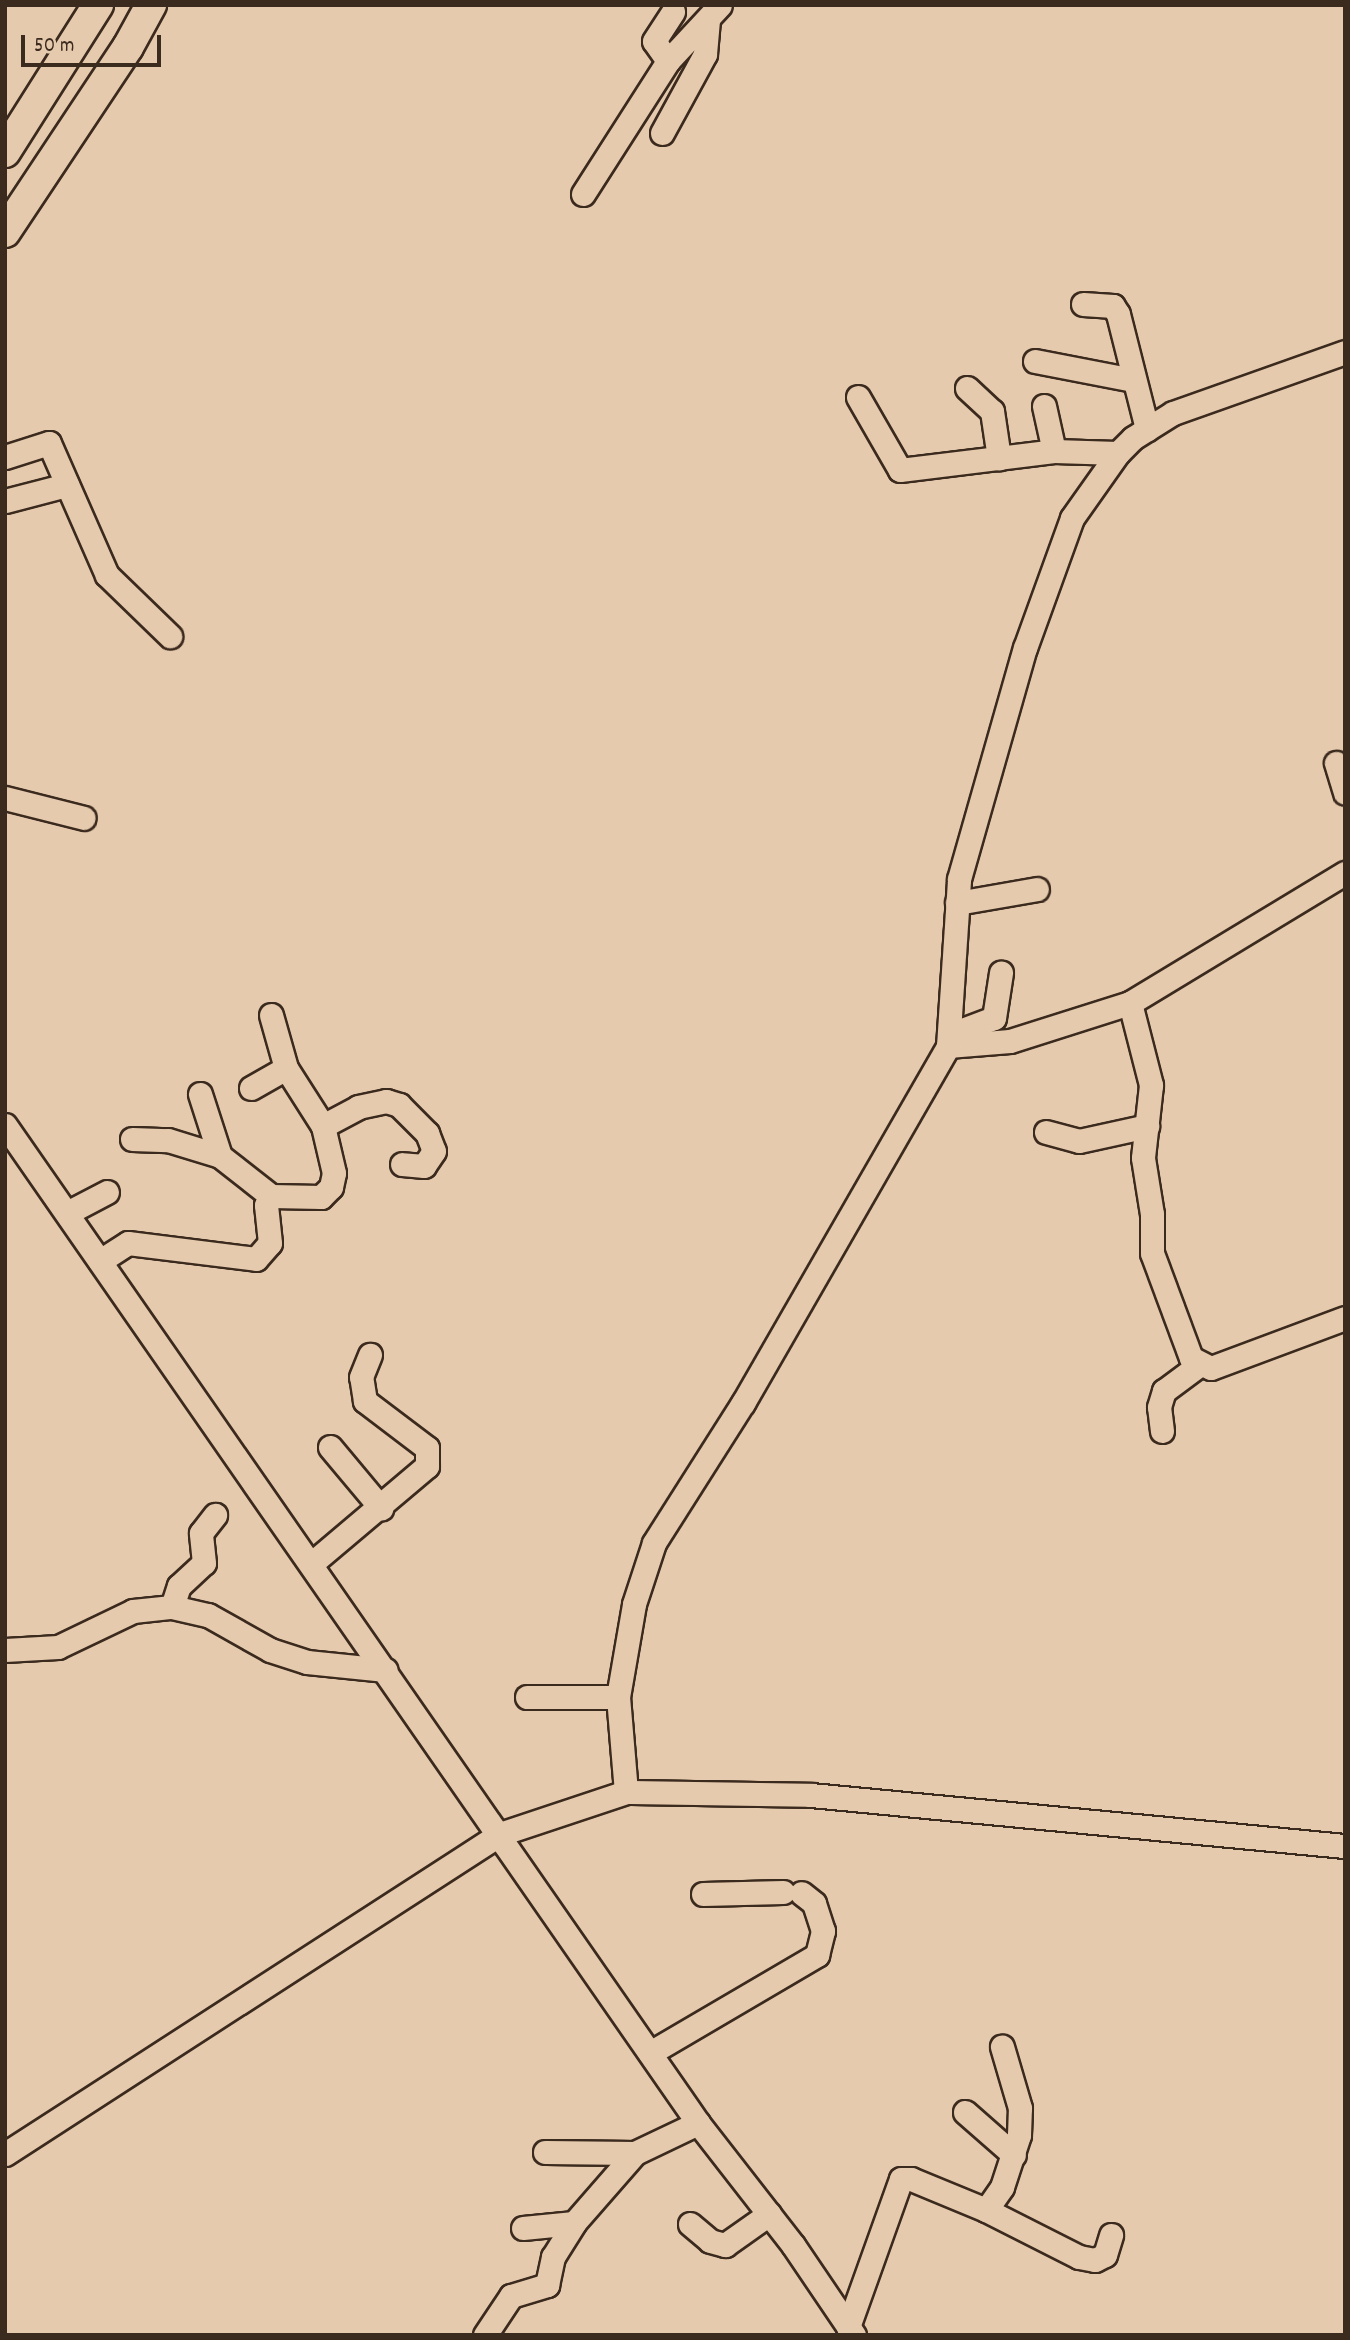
<!DOCTYPE html>
<html>
<head>
<meta charset="utf-8">
<style>
  body { margin:0 }
  #map { position:relative; width:1350px; height:2340px; overflow:hidden; background:#e6caad; font-family:Dekko,sans-serif }
  div>[style] { position:absolute }
  [style*='--x'] { left:calc(var(--x)*1px); top:calc(var(--y)*1px); width:calc(var(--w)*1px); rotate:calc(var(--a)*1deg) }
  .roads { filter:drop-shadow(2px 0 #3b2a1e) drop-shadow(-2px 0 #3b2a1e) drop-shadow(0 2px #3b2a1e) drop-shadow(0 -2px #3b2a1e) }
  .minor>* { height:23px; margin:-11.5px; padding:0 11.5px; transform-origin:11.5px; border-radius:11.5px; background:#e6caad }
  .major>* { height:30px; margin:-15px; padding:0 15px; transform-origin:15px; border-radius:15px; background:#e6caad }
  span { translate:-50% -50%; white-space:nowrap; text-align:center; line-height:1.15; -webkit-text-stroke:5px #e6caad; paint-order:stroke }
  .frame { position:absolute; inset:0; border:7px solid #3b2a1e; pointer-events:none }
  .scale { position:absolute; left:21px; top:35px; width:140px; height:32px; box-sizing:border-box; border:4px solid #3b2a1e; border-top:0; padding-left:9px; font-size:21px; line-height:24px; white-space:nowrap; color:#3b2a1e; -webkit-text-stroke:5px #e6caad; paint-order:stroke }
</style>
</head>
<body>
<div id="map">
  <div class="roads">
    <div class="minor">
      <div style="--x:668;--y:61;--w:24;--a:-125"></div>
      <div style="--x:654;--y:41;--w:35;--a:-57"></div>
      <div style="--x:662;--y:133;--w:90;--a:-61.4"></div>
      <div style="--x:705;--y:54;--w:35;--a:-85"></div>
      <div style="--x:583;--y:194;--w:158;--a:-57.4"></div>
      <div style="--x:668;--y:61;--w:76;--a:-47.1"></div>
      <div style="--x:1083;--y:304;--w:30;--a:4"></div>
      <div style="--x:1113;--y:306;--w:9;--a:58"></div>
      <div style="--x:1118;--y:314;--w:119;--a:75.8"></div>
      <div style="--x:1035;--y:361;--w:100;--a:11"></div>
      <div style="--x:967;--y:388;--w:34;--a:43"></div>
      <div style="--x:992;--y:411;--w:48;--a:81.5"></div>
      <div style="--x:858;--y:397;--w:84;--a:60.1"></div>
      <div style="--x:900;--y:470;--w:155;--a:-7"></div>
      <div style="--x:1054;--y:451;--w:64;--a:1.8"></div>
      <div style="--x:1044;--y:406;--w:46;--a:77.5"></div>
      <div style="--x:5;--y:457;--w:46;--a:-17.7"></div>
      <div style="--x:49;--y:443;--w:144;--a:66.3"></div>
      <div style="--x:107;--y:575;--w:88;--a:44.1"></div>
      <div style="--x:5;--y:501;--w:64;--a:-14.5"></div>
      <div style="--x:1336;--y:763;--w:31;--a:73"></div>
      <div style="--x:5;--y:798;--w:81;--a:14.2"></div>
      <div style="--x:957;--y:903;--w:81;--a:-9.9"></div>
      <div style="--x:1130;--y:1003;--w:85;--a:75.6"></div>
      <div style="--x:1151;--y:1085;--w:73;--a:96.3"></div>
      <div style="--x:1143;--y:1158;--w:57;--a:80.9"></div>
      <div style="--x:1152;--y:1214;--w:39;--a:90"></div>
      <div style="--x:1152;--y:1253;--w:112;--a:69.6"></div>
      <div style="--x:1191;--y:1358;--w:22;--a:27"></div>
      <div style="--x:1211;--y:1368;--w:143;--a:-20.5"></div>
      <div style="--x:949;--y:1035;--w:48;--a:-20.7"></div>
      <div style="--x:994;--y:1018;--w:46;--a:-81.2"></div>
      <div style="--x:948;--y:1046;--w:62;--a:-4.6"></div>
      <div style="--x:1010;--y:1041;--w:126;--a:-17.6"></div>
      <div style="--x:1130;--y:1003;--w:251;--a:-31.2"></div>
      <div style="--x:251;--y:1088;--w:40;--a:-29.7"></div>
      <div style="--x:200;--y:1094;--w:65;--a:72.1"></div>
      <div style="--x:5;--y:1125;--w:1215;--a:55.22"></div>
      <div style="--x:698;--y:2123;--w:155;--a:52.1"></div>
      <div style="--x:793;--y:2245;--w:109;--a:55.9"></div>
      <div style="--x:323;--y:1126;--w:40;--a:-28"></div>
      <div style="--x:358;--y:1107;--w:29;--a:-12"></div>
      <div style="--x:386;--y:1101;--w:14;--a:17"></div>
      <div style="--x:399;--y:1105;--w:40;--a:45"></div>
      <div style="--x:427;--y:1133;--w:19;--a:69"></div>
      <div style="--x:434;--y:1151;--w:18;--a:124"></div>
      <div style="--x:424;--y:1166;--w:22;--a:-175"></div>
      <div style="--x:1046;--y:1132;--w:34;--a:15"></div>
      <div style="--x:1079;--y:1141;--w:70;--a:-12.4"></div>
      <div style="--x:132;--y:1139;--w:36;--a:2"></div>
      <div style="--x:168;--y:1140;--w:54;--a:17.1"></div>
      <div style="--x:220;--y:1156;--w:65;--a:38.1"></div>
      <div style="--x:67;--y:1213;--w:45;--a:-27.7"></div>
      <div style="--x:100;--y:1261;--w:33;--a:-33"></div>
      <div style="--x:128;--y:1243;--w:129;--a:7.1"></div>
      <div style="--x:256;--y:1259;--w:21;--a:-49"></div>
      <div style="--x:270;--y:1243;--w:38;--a:-96"></div>
      <div style="--x:266;--y:1205;--w:10;--a:-61"></div>
      <div style="--x:271;--y:1196;--w:50;--a:1.1"></div>
      <div style="--x:321;--y:1197;--w:14;--a:-45"></div>
      <div style="--x:331;--y:1187;--w:14;--a:-78"></div>
      <div style="--x:334;--y:1173;--w:48;--a:-103.2"></div>
      <div style="--x:323;--y:1126;--w:69;--a:-122.5"></div>
      <div style="--x:286;--y:1068;--w:55;--a:-105.8"></div>
      <div style="--x:1162;--y:1431;--w:24;--a:-97"></div>
      <div style="--x:1159;--y:1407;--w:17;--a:-73"></div>
      <div style="--x:1164;--y:1391;--w:44;--a:-36.6"></div>
      <div style="--x:330;--y:1447;--w:80;--a:50.1"></div>
      <div style="--x:311;--y:1564;--w:152;--a:-40.2"></div>
      <div style="--x:427;--y:1466;--w:18;--a:-90"></div>
      <div style="--x:427;--y:1448;--w:78;--a:-142.8"></div>
      <div style="--x:365;--y:1401;--w:24;--a:-99"></div>
      <div style="--x:361;--y:1377;--w:24;--a:-68"></div>
      <div style="--x:172;--y:1607;--w:22;--a:-72"></div>
      <div style="--x:179;--y:1586;--w:34;--a:-43"></div>
      <div style="--x:204;--y:1563;--w:30;--a:-96"></div>
      <div style="--x:201;--y:1533;--w:23;--a:-52"></div>
      <div style="--x:5;--y:1650;--w:53;--a:-3.2"></div>
      <div style="--x:58;--y:1647;--w:83;--a:-25.6"></div>
      <div style="--x:133;--y:1611;--w:39;--a:-6"></div>
      <div style="--x:172;--y:1607;--w:37;--a:13"></div>
      <div style="--x:208;--y:1615;--w:71;--a:29.4"></div>
      <div style="--x:270;--y:1650;--w:39;--a:18"></div>
      <div style="--x:307;--y:1662;--w:79;--a:5.8"></div>
      <div style="--x:527;--y:1697;--w:91;--a:0"></div>
      <div style="--x:626;--y:1792;--w:95;--a:-94.8"></div>
      <div style="--x:618;--y:1697;--w:94;--a:-80.2"></div>
      <div style="--x:634;--y:1604;--w:64;--a:-71.8"></div>
      <div style="--x:654;--y:1543;--w:166;--a:-57.6"></div>
      <div style="--x:743;--y:1403;--w:412;--a:-60.1"></div>
      <div style="--x:948;--y:1046;--w:167;--a:-86.2"></div>
      <div style="--x:959;--y:879;--w:240;--a:-74.1"></div>
      <div style="--x:1025;--y:648;--w:138;--a:-70.1"></div>
      <div style="--x:1072;--y:518;--w:80;--a:-54.7"></div>
      <div style="--x:1118;--y:453;--w:21;--a:-45"></div>
      <div style="--x:1133;--y:438;--w:47;--a:-32"></div>
      <div style="--x:1173;--y:413;--w:182;--a:-19.5"></div>
      <div style="--x:703;--y:1894;--w:80;--a:-1.4"></div>
      <div style="--x:650;--y:2053;--w:194;--a:-30.4"></div>
      <div style="--x:817;--y:1955;--w:25;--a:-76"></div>
      <div style="--x:823;--y:1931;--w:29;--a:-108"></div>
      <div style="--x:814;--y:1903;--w:16;--a:-142"></div>
      <div style="--x:965;--y:2112;--w:65;--a:41.3"></div>
      <div style="--x:545;--y:2152;--w:90;--a:0.6"></div>
      <div style="--x:5;--y:2154;--w:589;--a:-32.88"></div>
      <div style="--x:500;--y:1834;--w:133;--a:-18.4"></div>
      <div style="--x:626;--y:1792;--w:185;--a:0.9"></div>
      <div style="--x:811;--y:1795;--w:536;--a:5.46"></div>
      <div style="--x:986;--y:2210;--w:28;--a:-55"></div>
      <div style="--x:1002;--y:2187;--w:55;--a:-71.9"></div>
      <div style="--x:1019;--y:2135;--w:27;--a:-88"></div>
      <div style="--x:1020;--y:2108;--w:64;--a:-106.4"></div>
      <div style="--x:690;--y:2224;--w:26;--a:40"></div>
      <div style="--x:710;--y:2241;--w:16;--a:15"></div>
      <div style="--x:725;--y:2245;--w:54;--a:-35.2"></div>
      <div style="--x:523;--y:2228;--w:51;--a:-5.6"></div>
      <div style="--x:848;--y:2327;--w:157;--a:-70.3"></div>
      <div style="--x:901;--y:2179;--w:10;--a:0"></div>
      <div style="--x:911;--y:2179;--w:81;--a:22.5"></div>
      <div style="--x:986;--y:2210;--w:104;--a:26.8"></div>
      <div style="--x:1079;--y:2257;--w:16;--a:11"></div>
      <div style="--x:1095;--y:2260;--w:11;--a:-27"></div>
      <div style="--x:1105;--y:2255;--w:21;--a:-73"></div>
      <div style="--x:485;--y:2335;--w:47;--a:-56.3"></div>
      <div style="--x:511;--y:2296;--w:38;--a:-17"></div>
      <div style="--x:547;--y:2285;--w:29;--a:-78"></div>
      <div style="--x:553;--y:2257;--w:40;--a:-58"></div>
      <div style="--x:574;--y:2223;--w:93;--a:-48.9"></div>
      <div style="--x:635;--y:2153;--w:70;--a:-25.5"></div>
    </div>
    <div class="major">
      <div style="--x:5;--y:152;--w:174;--a:-57.7"></div>
      <div style="--x:5;--y:232;--w:222;--a:-56.4"></div>
      <div style="--x:128;--y:47;--w:48;--a:-61.3"></div>
    </div>
  </div>
  <div class="frame"></div>
  <div class="scale">50 m</div>
</div>
</body>
</html>
